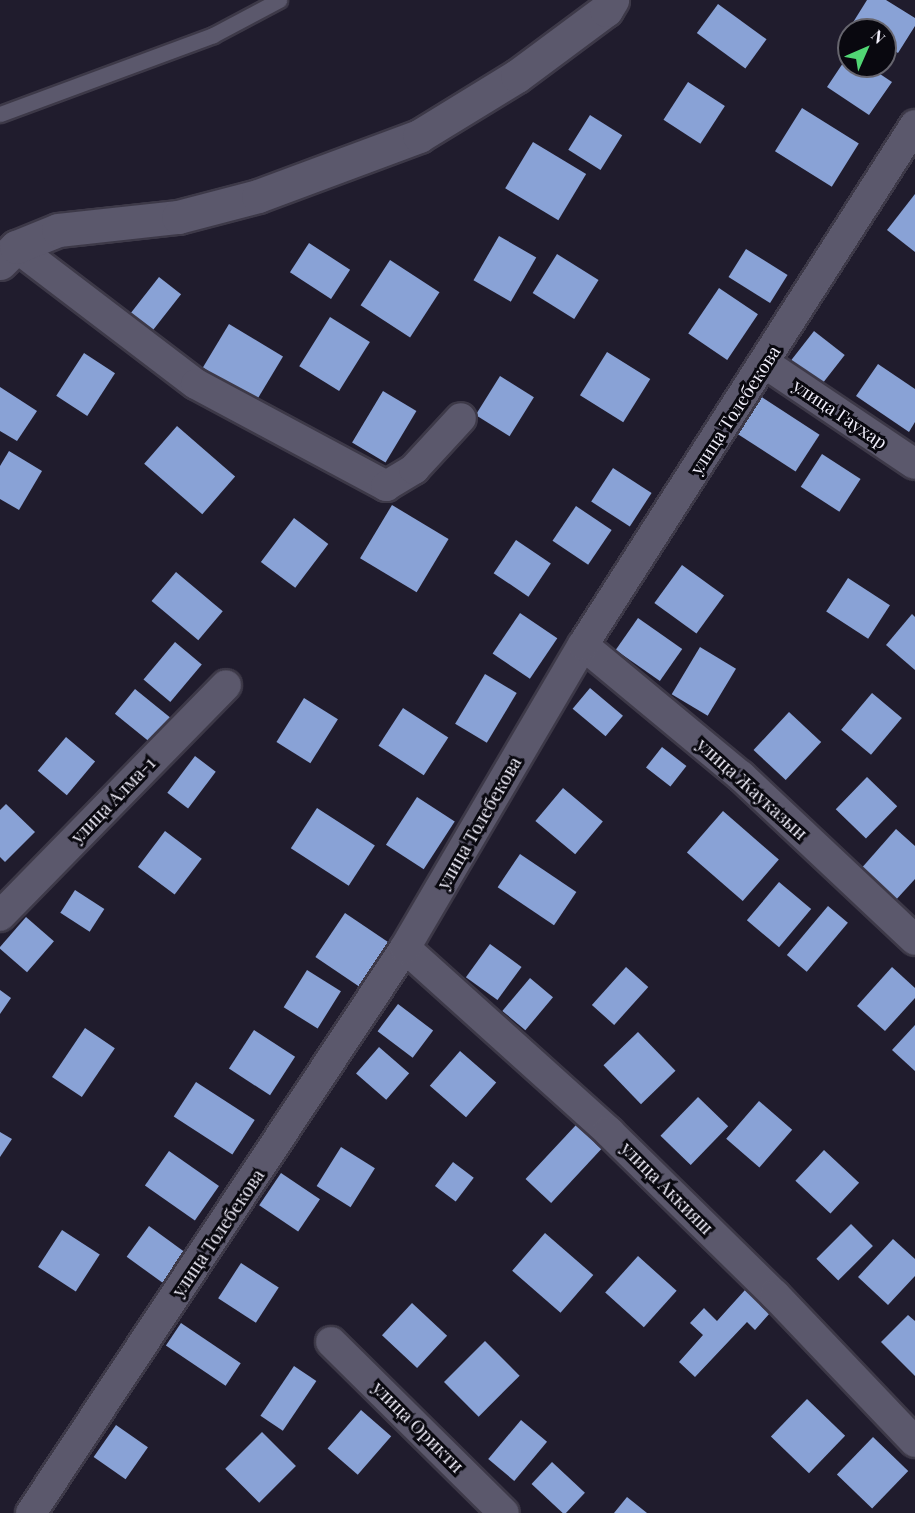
<!DOCTYPE html>
<html>
<head>
<meta charset="utf-8">
<style>
  body { margin:0 }
  #map { position:relative; width:915px; height:1513px; overflow:hidden; background:#201c2d; font-family:"Playfair Display",serif }
  div>[style] { position:absolute }
  [style*='--x'] { left:calc(var(--x)*1px); top:calc(var(--y)*1px); width:calc(var(--w)*1px); rotate:calc(var(--a)*1deg) }
  .building>* { inset:0; background:#89a2d6; transform-origin:0 0 }
  .roads { filter:drop-shadow(2px 0 #3d3948) drop-shadow(-2px 0 #3d3948) drop-shadow(0 2px #3d3948) drop-shadow(0 -2px #3d3948) }
  .service>* { height:15px; margin:-7.5px; padding:0 7.5px; transform-origin:7.5px; border-radius:7.5px; background:#5b586c }
  .minor>* { height:30px; margin:-15px; padding:0 15px; transform-origin:15px; border-radius:15px; background:#5b586c }
  .secondary>* { height:33px; margin:-16.5px; padding:0 16.5px; transform-origin:16.5px; border-radius:16.5px; background:#5b586c }
  span { translate:-50% -50%; white-space:nowrap; text-align:center; line-height:1.15; -webkit-text-stroke:6px #09080f; paint-order:stroke }
  .street-label { font-size:18px; color:#f2f0fc }
  .north { position:absolute; left:837px; top:18px; width:60px; height:60px; box-sizing:border-box; background:#09080f; border:2px solid #66656e; border-radius:50%; rotate:45deg; font-size:16px; font-weight:700; line-height:24px; text-align:center; color:#f2f0fc }
  .north::after { content:''; display:block; margin:auto; width:21px; height:27px; background:#51d674; clip-path:polygon(50% 0,100% 100%,50% 72%,0 100%) }
</style>
</head>
<body>
<div id="map">
  <div class="building">
    <div style="clip-path:polygon(867px 0,886px 0,915px 18px,915px 26px,898px 53px,885px 45px,885px 30px,861px 30px,852px 24px)"></div>
    <div style="left:718px;top:4px;width:60px;height:36px;rotate:36deg"></div>
    <div style="clip-path:polygon(849px 54px,849px 66px,868px 66px,892px 82px,869px 115px,827px 87px)"></div>
    <div style="left:688px;top:82px;width:44px;height:45px;rotate:33deg"></div>
    <div style="left:802px;top:108px;width:67px;height:51px;rotate:32deg"></div>
    <div style="left:590px;top:115px;width:38px;height:41px;rotate:32deg"></div>
    <div style="left:533px;top:142px;width:62px;height:54px;rotate:31deg"></div>
    <div style="clip-path:polygon(915px 194px,915px 252px,887px 230px)"></div>
    <div style="left:499px;top:236px;width:43px;height:51px;rotate:30deg"></div>
    <div style="left:309px;top:243px;width:49px;height:35px;rotate:33deg"></div>
    <div style="left:746px;top:249px;width:49px;height:33px;rotate:32deg"></div>
    <div style="left:557px;top:254px;width:49px;height:46px;rotate:32deg"></div>
    <div style="left:390px;top:260px;width:59px;height:54px;rotate:33deg"></div>
    <div style="left:159px;top:277px;width:28px;height:48px;rotate:38deg"></div>
    <div style="left:719px;top:288px;width:47px;height:55px;rotate:34deg"></div>
    <div style="left:330px;top:317px;width:47px;height:58px;rotate:32deg"></div>
    <div style="left:229px;top:324px;width:63px;height:56px;rotate:31deg"></div>
    <div style="left:814px;top:331px;width:39px;height:39px;rotate:38deg"></div>
    <div style="left:607px;top:352px;width:51px;height:51px;rotate:32deg"></div>
    <div style="left:84px;top:353px;width:37px;height:51px;rotate:33deg"></div>
    <div style="clip-path:polygon(878px 364px,915px 389px,915px 422px,909px 432px,856px 396px)"></div>
    <div style="left:500px;top:376px;width:40px;height:46px;rotate:32deg"></div>
    <div style="clip-path:polygon(0 387px,37px 411px,17px 441px,0 431px)"></div>
    <div style="left:383px;top:391px;width:39px;height:60px;rotate:31deg"></div>
    <div style="left:760px;top:396px;width:71px;height:44px;rotate:33deg"></div>
    <div style="left:177px;top:426px;width:77px;height:50px;rotate:41deg"></div>
    <div style="clip-path:polygon(9px 451px,42px 471px,19px 510px,0 499px,0 466px)"></div>
    <div style="left:822px;top:454px;width:46px;height:39px;rotate:33deg"></div>
    <div style="left:613px;top:468px;width:46px;height:40px;rotate:33deg"></div>
    <div style="left:392px;top:505px;width:66px;height:62px;rotate:31deg"></div>
    <div style="left:576px;top:506px;width:43px;height:42px;rotate:34deg"></div>
    <div style="left:294px;top:518px;width:43px;height:55px;rotate:37deg"></div>
    <div style="left:516px;top:540px;width:42px;height:40px;rotate:34deg"></div>
    <div style="left:682px;top:565px;width:52px;height:47px;rotate:36deg"></div>
    <div style="left:176px;top:572px;width:61px;height:38px;rotate:40deg"></div>
    <div style="left:848px;top:578px;width:50px;height:40px;rotate:33deg"></div>
    <div style="left:520px;top:613px;width:45px;height:49px;rotate:34deg"></div>
    <div style="clip-path:polygon(912px 614px,915px 617px,915px 670px,886px 645px)"></div>
    <div style="left:638px;top:618px;width:54px;height:39px;rotate:35deg"></div>
    <div style="left:175px;top:642px;width:35px;height:49px;rotate:40deg"></div>
    <div style="left:700px;top:647px;width:42px;height:55px;rotate:31deg"></div>
    <div style="left:485px;top:674px;width:37px;height:58px;rotate:31deg"></div>
    <div style="left:590px;top:688px;width:43px;height:27px;rotate:40deg"></div>
    <div style="left:135px;top:689px;width:48px;height:32px;rotate:39deg"></div>
    <div style="left:872px;top:693px;width:39px;height:48px;rotate:40deg"></div>
    <div style="left:304px;top:698px;width:40px;height:52px;rotate:32deg"></div>
    <div style="left:403px;top:708px;width:54px;height:45px;rotate:33deg"></div>
    <div style="left:789px;top:712px;width:44px;height:52px;rotate:43deg"></div>
    <div style="left:66px;top:737px;width:38px;height:44px;rotate:40deg"></div>
    <div style="left:662px;top:747px;width:31px;height:26px;rotate:38deg"></div>
    <div style="left:195px;top:756px;width:26px;height:46px;rotate:37deg"></div>
    <div style="left:867px;top:777px;width:42px;height:45px;rotate:44deg"></div>
    <div style="left:563px;top:788px;width:52px;height:43px;rotate:40deg"></div>
    <div style="left:417px;top:797px;width:45px;height:57px;rotate:33deg"></div>
    <div style="clip-path:polygon(6px 804px,35px 832px,5px 862px,0 857px,0 810px)"></div>
    <div style="left:317px;top:808px;width:69px;height:48px;rotate:33deg"></div>
    <div style="left:723px;top:811px;width:74px;height:55px;rotate:41deg"></div>
    <div style="clip-path:polygon(896px 829px,915px 846px,915px 879px,894px 902px,859px 871px)"></div>
    <div style="left:165px;top:831px;width:46px;height:45px;rotate:37deg"></div>
    <div style="left:520px;top:854px;width:68px;height:40px;rotate:34deg"></div>
    <div style="left:779px;top:882px;width:42px;height:50px;rotate:40deg"></div>
    <div style="left:75px;top:890px;width:35px;height:27px;rotate:33deg"></div>
    <div style="left:828px;top:906px;width:26px;height:64px;rotate:40deg"></div>
    <div style="left:345px;top:913px;width:63px;height:53px;rotate:34deg"></div>
    <div style="left:26px;top:917px;width:37px;height:41px;rotate:41deg"></div>
    <div style="left:490px;top:944px;width:39px;height:41px;rotate:36deg"></div>
    <div style="left:626px;top:967px;width:30px;height:51px;rotate:42deg"></div>
    <div style="clip-path:polygon(892px 967px,915px 988px,915px 998px,885px 1031px,857px 1006px)"></div>
    <div style="left:307px;top:970px;width:40px;height:44px;rotate:32deg"></div>
    <div style="left:530px;top:978px;width:30px;height:43px;rotate:40deg"></div>
    <div style="clip-path:polygon(0 990px,11px 998px,0 1014px)"></div>
    <div style="left:398px;top:1004px;width:44px;height:34px;rotate:37deg"></div>
    <div style="clip-path:polygon(915px 1025px,915px 1071px,892px 1050px)"></div>
    <div style="left:85px;top:1028px;width:36px;height:59px;rotate:34deg"></div>
    <div style="left:254px;top:1030px;width:49px;height:46px;rotate:33deg"></div>
    <div style="left:638px;top:1032px;width:54px;height:48px;rotate:46deg"></div>
    <div style="left:379px;top:1047px;width:40px;height:35px;rotate:41deg"></div>
    <div style="left:460px;top:1051px;width:48px;height:46px;rotate:41deg"></div>
    <div style="left:196px;top:1082px;width:70px;height:41px;rotate:33deg"></div>
    <div style="left:698px;top:1097px;width:42px;height:54px;rotate:44deg"></div>
    <div style="left:759px;top:1101px;width:44px;height:50px;rotate:41deg"></div>
    <div style="left:576px;top:1125px;width:35px;height:74px;rotate:43deg"></div>
    <div style="clip-path:polygon(0 1132px,12px 1139px,0 1157px)"></div>
    <div style="left:341px;top:1147px;width:40px;height:46px;rotate:32deg"></div>
    <div style="left:824px;top:1150px;width:48px;height:42px;rotate:43deg"></div>
    <div style="left:169px;top:1151px;width:61px;height:42px;rotate:35deg"></div>
    <div style="left:453px;top:1162px;width:26px;height:30px;rotate:37deg"></div>
    <div style="left:281px;top:1173px;width:47px;height:39px;rotate:34deg"></div>
    <div style="left:851px;top:1224px;width:31px;height:49px;rotate:45deg"></div>
    <div style="left:149px;top:1226px;width:47px;height:38px;rotate:36deg"></div>
    <div style="left:62px;top:1230px;width:45px;height:44px;rotate:33deg"></div>
    <div style="left:545px;top:1233px;width:64px;height:50px;rotate:41deg"></div>
    <div style="clip-path:polygon(893px 1239px,915px 1259px,915px 1276px,888px 1305px,858px 1277px)"></div>
    <div style="left:638px;top:1256px;width:52px;height:49px;rotate:42deg"></div>
    <div style="left:241px;top:1263px;width:45px;height:42px;rotate:33deg"></div>
    <div style="clip-path:polygon(745px 1290px,770px 1313px,755px 1330px,747px 1322px,695px 1377px,679px 1362px,703px 1335px,690px 1323px,704px 1308px,717px 1321px)"></div>
    <div style="left:412px;top:1303px;width:48px;height:44px;rotate:43deg"></div>
    <div style="clip-path:polygon(908px 1315px,915px 1321px,915px 1376px,881px 1342px)"></div>
    <div style="left:181px;top:1323px;width:72px;height:27px;rotate:34deg"></div>
    <div style="left:485px;top:1341px;width:49px;height:58px;rotate:45deg"></div>
    <div style="left:294px;top:1366px;width:27px;height:60px;rotate:34deg"></div>
    <div style="left:807px;top:1399px;width:53px;height:52px;rotate:44deg"></div>
    <div style="left:361px;top:1410px;width:40px;height:51px;rotate:41deg"></div>
    <div style="left:521px;top:1420px;width:34px;height:51px;rotate:40deg"></div>
    <div style="left:116px;top:1425px;width:39px;height:39px;rotate:35deg"></div>
    <div style="left:262px;top:1432px;width:48px;height:52px;rotate:45deg"></div>
    <div style="left:873px;top:1437px;width:49px;height:52px;rotate:44deg"></div>
    <div style="left:552px;top:1462px;width:45px;height:30px;rotate:43deg"></div>
    <div style="clip-path:polygon(627px 1497px,647px 1513px,614px 1513px)"></div>
  </div>
  <div class="roads">
    <div class="service">
      <div style="--x:0;--y:114;--w:227;--a:-20.3"></div>
      <div style="--x:213;--y:35;--w:75;--a:-27.9"></div>
    </div>
    <div class="minor">
      <div style="--x:16;--y:247;--w:226;--a:37.3"></div>
      <div style="--x:196;--y:384;--w:216;--a:28.2"></div>
      <div style="--x:386;--y:486;--w:33;--a:-31"></div>
      <div style="--x:414;--y:469;--w:69;--a:-47.3"></div>
      <div style="--x:766;--y:364;--w:179;--a:33.9"></div>
      <div style="--x:583;--y:645;--w:205;--a:39.7"></div>
      <div style="--x:741;--y:776;--w:239;--a:43.3"></div>
      <div style="--x:0;--y:916;--w:323;--a:-45.6"></div>
      <div style="--x:405;--y:948;--w:275;--a:42"></div>
      <div style="--x:609;--y:1132;--w:233;--a:44.5"></div>
      <div style="--x:775;--y:1295;--w:203;--a:46.4"></div>
      <div style="--x:331;--y:1342;--w:243;--a:44.7"></div>
      <div style="--x:31;--y:1513;--w:678;--a:-56.5"></div>
      <div style="--x:405;--y:948;--w:351;--a:-59.6"></div>
      <div style="--x:583;--y:645;--w:617;--a:-57.44"></div>
    </div>
    <div class="secondary">
      <div style="--x:0;--y:263;--w:23;--a:-45"></div>
      <div style="--x:16;--y:247;--w:45;--a:-22"></div>
      <div style="--x:58;--y:230;--w:121;--a:-6.2"></div>
      <div style="--x:178;--y:217;--w:83;--a:-14.7"></div>
      <div style="--x:258;--y:196;--w:172;--a:-20.4"></div>
      <div style="--x:419;--y:136;--w:115;--a:-31.5"></div>
      <div style="--x:517;--y:76;--w:111;--a:-36.6"></div>
      <div style="--x:606;--y:10;--w:12;--a:-59"></div>
    </div>
  </div>
  <div class="street-label">
    <span style="left:735px;top:410px;rotate:-57deg">улица Толебекова</span>
    <span style="left:840px;top:414px;rotate:34deg">улица Гаухар</span>
    <span style="left:752px;top:789px;rotate:42deg">улица Жауказын</span>
    <span style="left:113px;top:800px;rotate:-46deg">улица Алма-1</span>
    <span style="left:479px;top:823px;rotate:-60deg">улица Толебекова</span>
    <span style="left:667px;top:1188px;rotate:45deg">улица Аккияш</span>
    <span style="left:218px;top:1233px;rotate:-56deg">улица Толебекова</span>
    <span style="left:418px;top:1427px;rotate:45deg">улица Орикти</span>
  </div>
  <div class="north">N</div>
</div>
</body>
</html>
